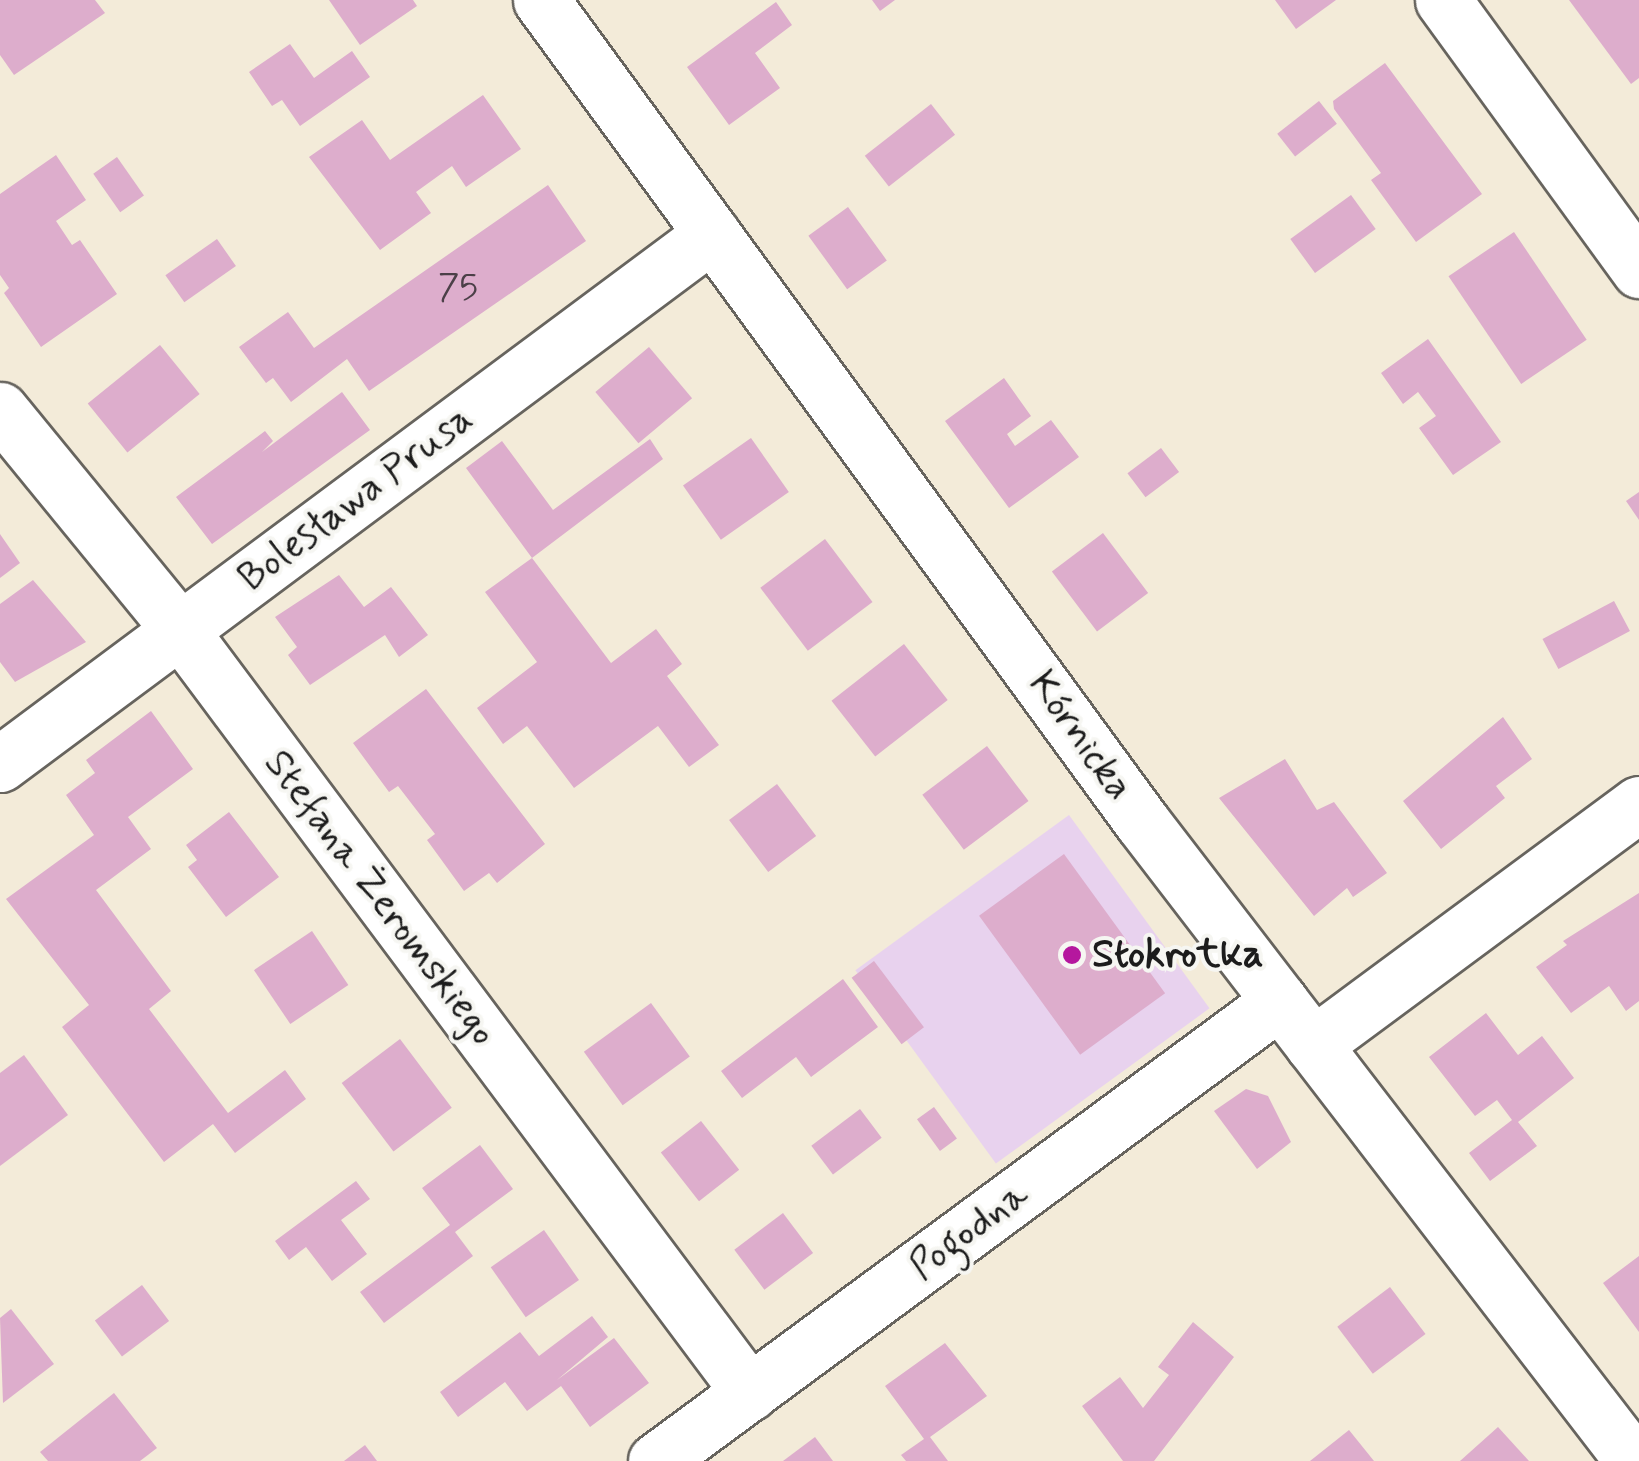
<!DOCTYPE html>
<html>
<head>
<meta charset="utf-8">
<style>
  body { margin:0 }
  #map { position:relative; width:1639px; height:1461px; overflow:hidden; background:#f3ebd9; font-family:Mynerve,sans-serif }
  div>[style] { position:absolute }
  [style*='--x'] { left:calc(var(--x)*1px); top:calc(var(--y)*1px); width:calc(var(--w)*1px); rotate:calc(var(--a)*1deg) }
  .built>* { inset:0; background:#e8d2ee; transform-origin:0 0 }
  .building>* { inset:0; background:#ddadcc; transform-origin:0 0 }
  .roads { filter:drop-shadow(2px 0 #67645e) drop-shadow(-2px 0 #67645e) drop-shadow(0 2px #67645e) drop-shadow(0 -2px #67645e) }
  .minor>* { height:55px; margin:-27.5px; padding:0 27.5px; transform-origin:27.5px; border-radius:27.5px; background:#fff }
  .dots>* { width:28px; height:28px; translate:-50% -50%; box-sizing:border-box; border:5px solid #f6f6f2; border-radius:50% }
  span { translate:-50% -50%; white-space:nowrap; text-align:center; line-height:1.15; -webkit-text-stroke:8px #f6f6f2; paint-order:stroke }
  .number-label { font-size:35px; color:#4c4048 }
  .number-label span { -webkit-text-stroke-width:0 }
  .street-label { font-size:40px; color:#1c1c1c }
  .poi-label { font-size:40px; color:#1c1c1c; font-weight:700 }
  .left { translate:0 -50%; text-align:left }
</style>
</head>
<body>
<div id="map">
  <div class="built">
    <div style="left:1069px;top:815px;width:239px;height:264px;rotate:54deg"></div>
  </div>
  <div class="building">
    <div style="clip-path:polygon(0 0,95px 0,105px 13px,14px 75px,0 55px)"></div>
    <div style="clip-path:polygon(329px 0,413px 0,417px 6px,360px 45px)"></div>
    <div style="clip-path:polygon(872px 0,895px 0,880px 11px)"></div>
    <div style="clip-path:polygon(1275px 0,1336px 0,1296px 29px)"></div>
    <div style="clip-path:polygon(1569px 0,1639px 0,1639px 78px,1631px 84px)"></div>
    <div style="clip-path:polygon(776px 2px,792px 25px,755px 53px,780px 88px,729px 125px,687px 67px)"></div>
    <div style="clip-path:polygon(290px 44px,314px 78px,352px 51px,370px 77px,300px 126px,282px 100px,272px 106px,249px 72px)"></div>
    <div style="clip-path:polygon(1385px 63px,1482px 194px,1416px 242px,1371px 180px,1381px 173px,1334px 109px,1333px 101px)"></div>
    <div style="clip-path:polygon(483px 95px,521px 149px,466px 187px,452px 166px,416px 192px,431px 213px,380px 250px,309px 157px,362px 120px,390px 160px)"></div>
    <div style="left:1319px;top:101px;width:29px;height:53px;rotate:52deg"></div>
    <div style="left:931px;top:104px;width:39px;height:84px;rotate:52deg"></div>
    <div style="clip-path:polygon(56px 155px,86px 200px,56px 221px,72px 245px,80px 240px,117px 294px,41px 347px,4px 293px,9px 288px,0 275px,0 194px)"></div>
    <div style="left:117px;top:157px;width:47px;height:29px;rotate:55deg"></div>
    <div style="clip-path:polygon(548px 185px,586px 241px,369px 391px,347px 359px,291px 402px,273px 378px,266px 383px,239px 347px,288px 312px,314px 348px)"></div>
    <div style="left:1351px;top:195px;width:42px;height:75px;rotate:54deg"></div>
    <div style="left:848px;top:207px;width:66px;height:49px;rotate:54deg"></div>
    <div style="left:1514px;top:232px;width:130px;height:79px;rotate:56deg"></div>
    <div style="left:217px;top:239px;width:33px;height:63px;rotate:55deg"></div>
    <div style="clip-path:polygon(1428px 339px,1501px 442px,1453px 475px,1419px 428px,1436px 416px,1418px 392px,1403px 404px,1381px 373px)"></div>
    <div style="left:160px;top:345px;width:63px;height:93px;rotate:51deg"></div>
    <div style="left:649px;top:347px;width:67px;height:70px;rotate:50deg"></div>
    <div style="clip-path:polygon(1004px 378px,1031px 416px,1007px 434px,1015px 446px,1051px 420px,1079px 457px,1009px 508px,945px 421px)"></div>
    <div style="clip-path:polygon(342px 392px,370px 430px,212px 544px,176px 497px,265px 431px,273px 441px,262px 452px)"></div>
    <div style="left:751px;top:438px;width:66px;height:83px;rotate:55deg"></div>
    <div style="clip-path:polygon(650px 439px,663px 459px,532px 558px,466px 468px,502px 441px,553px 510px)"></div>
    <div style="left:1161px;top:448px;width:30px;height:42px;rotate:53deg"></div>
    <div style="clip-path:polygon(1639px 492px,1639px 520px,1626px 501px)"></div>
    <div style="left:1103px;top:533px;width:75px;height:64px;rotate:53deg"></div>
    <div style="clip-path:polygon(0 534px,20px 563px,0 578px)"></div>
    <div style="left:825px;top:539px;width:79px;height:81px;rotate:53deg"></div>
    <div style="clip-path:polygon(532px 558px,611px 663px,656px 629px,682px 664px,667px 676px,719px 745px,689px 767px,658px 726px,574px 788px,527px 726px,503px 744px,477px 708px,537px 662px,485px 592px)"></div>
    <div style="clip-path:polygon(339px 575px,364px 607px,391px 587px,428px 635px,399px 657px,385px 635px,310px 685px,288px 655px,297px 647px,275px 617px)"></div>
    <div style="clip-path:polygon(33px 580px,86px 642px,15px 682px,0 662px,0 604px)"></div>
    <div style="left:1614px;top:601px;width:34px;height:81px;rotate:62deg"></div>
    <div style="left:904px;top:644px;width:71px;height:92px;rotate:52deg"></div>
    <div style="clip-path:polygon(426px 689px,545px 844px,497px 883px,489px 873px,464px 891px,427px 840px,435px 834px,398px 786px,389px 792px,353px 743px)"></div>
    <div style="clip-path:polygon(151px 711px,193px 769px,128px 817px,151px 849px,96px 890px,171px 991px,149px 1009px,228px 1113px,285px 1070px,306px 1099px,235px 1153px,213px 1124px,164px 1162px,62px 1027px,89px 1005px,6px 899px,94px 835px,66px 795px,95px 773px,86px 760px)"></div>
    <div style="clip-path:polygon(1503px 717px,1532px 759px,1496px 786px,1505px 798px,1441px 849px,1403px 801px)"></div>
    <div style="left:987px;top:746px;width:69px;height:81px;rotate:53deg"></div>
    <div style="clip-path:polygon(1285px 759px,1317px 810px,1334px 802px,1387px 873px,1353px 897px,1347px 888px,1314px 916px,1219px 798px)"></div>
    <div style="left:777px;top:784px;width:65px;height:60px;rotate:53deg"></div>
    <div style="clip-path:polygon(229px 812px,279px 877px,226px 917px,188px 867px,197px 860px,186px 845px)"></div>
    <div style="left:1064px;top:854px;width:172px;height:105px;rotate:54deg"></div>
    <div style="clip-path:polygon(1639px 893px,1639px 1001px,1626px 1011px,1609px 986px,1571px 1013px,1536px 967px,1567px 945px,1563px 941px)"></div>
    <div style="left:312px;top:931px;width:65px;height:70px;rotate:56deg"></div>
    <div style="left:874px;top:961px;width:83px;height:28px;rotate:53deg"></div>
    <div style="clip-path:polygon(843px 979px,878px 1027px,811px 1077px,796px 1057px,742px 1098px,721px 1071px)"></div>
    <div style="left:651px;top:1003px;width:66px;height:83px;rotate:54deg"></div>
    <div style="clip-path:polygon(1486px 1013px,1518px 1055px,1542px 1036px,1574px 1078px,1518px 1122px,1537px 1146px,1490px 1181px,1469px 1153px,1512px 1120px,1497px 1100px,1475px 1116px,1429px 1057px)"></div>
    <div style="left:400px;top:1039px;width:86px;height:73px;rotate:53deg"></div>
    <div style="clip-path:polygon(24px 1055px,68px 1115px,0 1166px,0 1073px)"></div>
    <div style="clip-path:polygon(1246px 1089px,1268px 1096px,1291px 1142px,1257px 1169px,1214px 1111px)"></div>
    <div style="left:934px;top:1107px;width:39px;height:21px;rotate:54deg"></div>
    <div style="left:860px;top:1109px;width:36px;height:61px;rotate:53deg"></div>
    <div style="left:701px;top:1121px;width:62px;height:51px;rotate:52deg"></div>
    <div style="clip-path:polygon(480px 1145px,513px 1189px,455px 1232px,473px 1256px,384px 1323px,360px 1292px,450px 1225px,422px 1188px)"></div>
    <div style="clip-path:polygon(356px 1181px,370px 1199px,341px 1220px,367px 1254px,332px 1281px,306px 1247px,289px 1260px,275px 1241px)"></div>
    <div style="left:783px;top:1213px;width:50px;height:61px;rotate:53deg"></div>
    <div style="left:544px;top:1230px;width:61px;height:65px;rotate:55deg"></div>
    <div style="clip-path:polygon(1639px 1256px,1639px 1332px,1603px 1283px)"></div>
    <div style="left:142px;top:1285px;width:45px;height:59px;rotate:53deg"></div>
    <div style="left:1390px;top:1287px;width:59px;height:66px;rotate:53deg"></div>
    <div style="clip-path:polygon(11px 1309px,54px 1364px,3px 1403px,0 1318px)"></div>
    <div style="clip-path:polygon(592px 1316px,608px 1337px,557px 1380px,614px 1338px,649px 1383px,590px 1427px,561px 1386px,527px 1411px,505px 1382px,458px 1417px,440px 1392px,520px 1332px,539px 1356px)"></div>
    <div style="clip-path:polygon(1193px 1322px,1234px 1357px,1154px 1461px,1123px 1461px,1082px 1406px,1120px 1377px,1143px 1408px,1169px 1375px,1158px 1367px)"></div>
    <div style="clip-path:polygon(945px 1343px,987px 1396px,930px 1437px,948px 1461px,906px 1461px,901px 1455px,924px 1439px,885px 1386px)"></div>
    <div style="clip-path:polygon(114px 1393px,157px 1448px,140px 1461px,48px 1461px,40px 1452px)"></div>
    <div style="clip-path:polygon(1498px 1427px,1529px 1461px,1460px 1461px)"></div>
    <div style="clip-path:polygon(1349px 1430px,1374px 1461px,1310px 1461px)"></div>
    <div style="clip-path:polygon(815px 1437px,833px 1461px,783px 1461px)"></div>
    <div style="clip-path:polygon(365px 1445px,377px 1461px,344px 1461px)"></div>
  </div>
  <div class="roads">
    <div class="minor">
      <div style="--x:541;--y:0;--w:1018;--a:53.83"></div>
      <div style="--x:1142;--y:822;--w:806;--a:52.46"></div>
      <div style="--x:1443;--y:0;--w:334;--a:54"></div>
      <div style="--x:0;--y:410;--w:284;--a:50.7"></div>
      <div style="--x:180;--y:630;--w:952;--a:53.24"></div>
      <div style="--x:0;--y:764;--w:888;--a:-36.66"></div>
      <div style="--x:1313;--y:1045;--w:405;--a:-36.5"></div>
      <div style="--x:656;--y:1461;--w:775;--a:-36.4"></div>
    </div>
  </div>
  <div class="dots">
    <div style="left:1072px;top:955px;background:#b5179e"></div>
  </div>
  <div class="number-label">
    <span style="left:458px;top:288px">75</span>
  </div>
  <div class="street-label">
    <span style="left:356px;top:499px;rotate:-37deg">Bolesława Prusa</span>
    <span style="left:1080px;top:736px;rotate:54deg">Kórnicka</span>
    <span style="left:380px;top:898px;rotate:53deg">Stefana Żeromskiego</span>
    <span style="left:969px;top:1231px;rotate:-37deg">Pogodna</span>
  </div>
  <div class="poi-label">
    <span class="left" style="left:1092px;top:955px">Stokrotka</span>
  </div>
</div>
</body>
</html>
